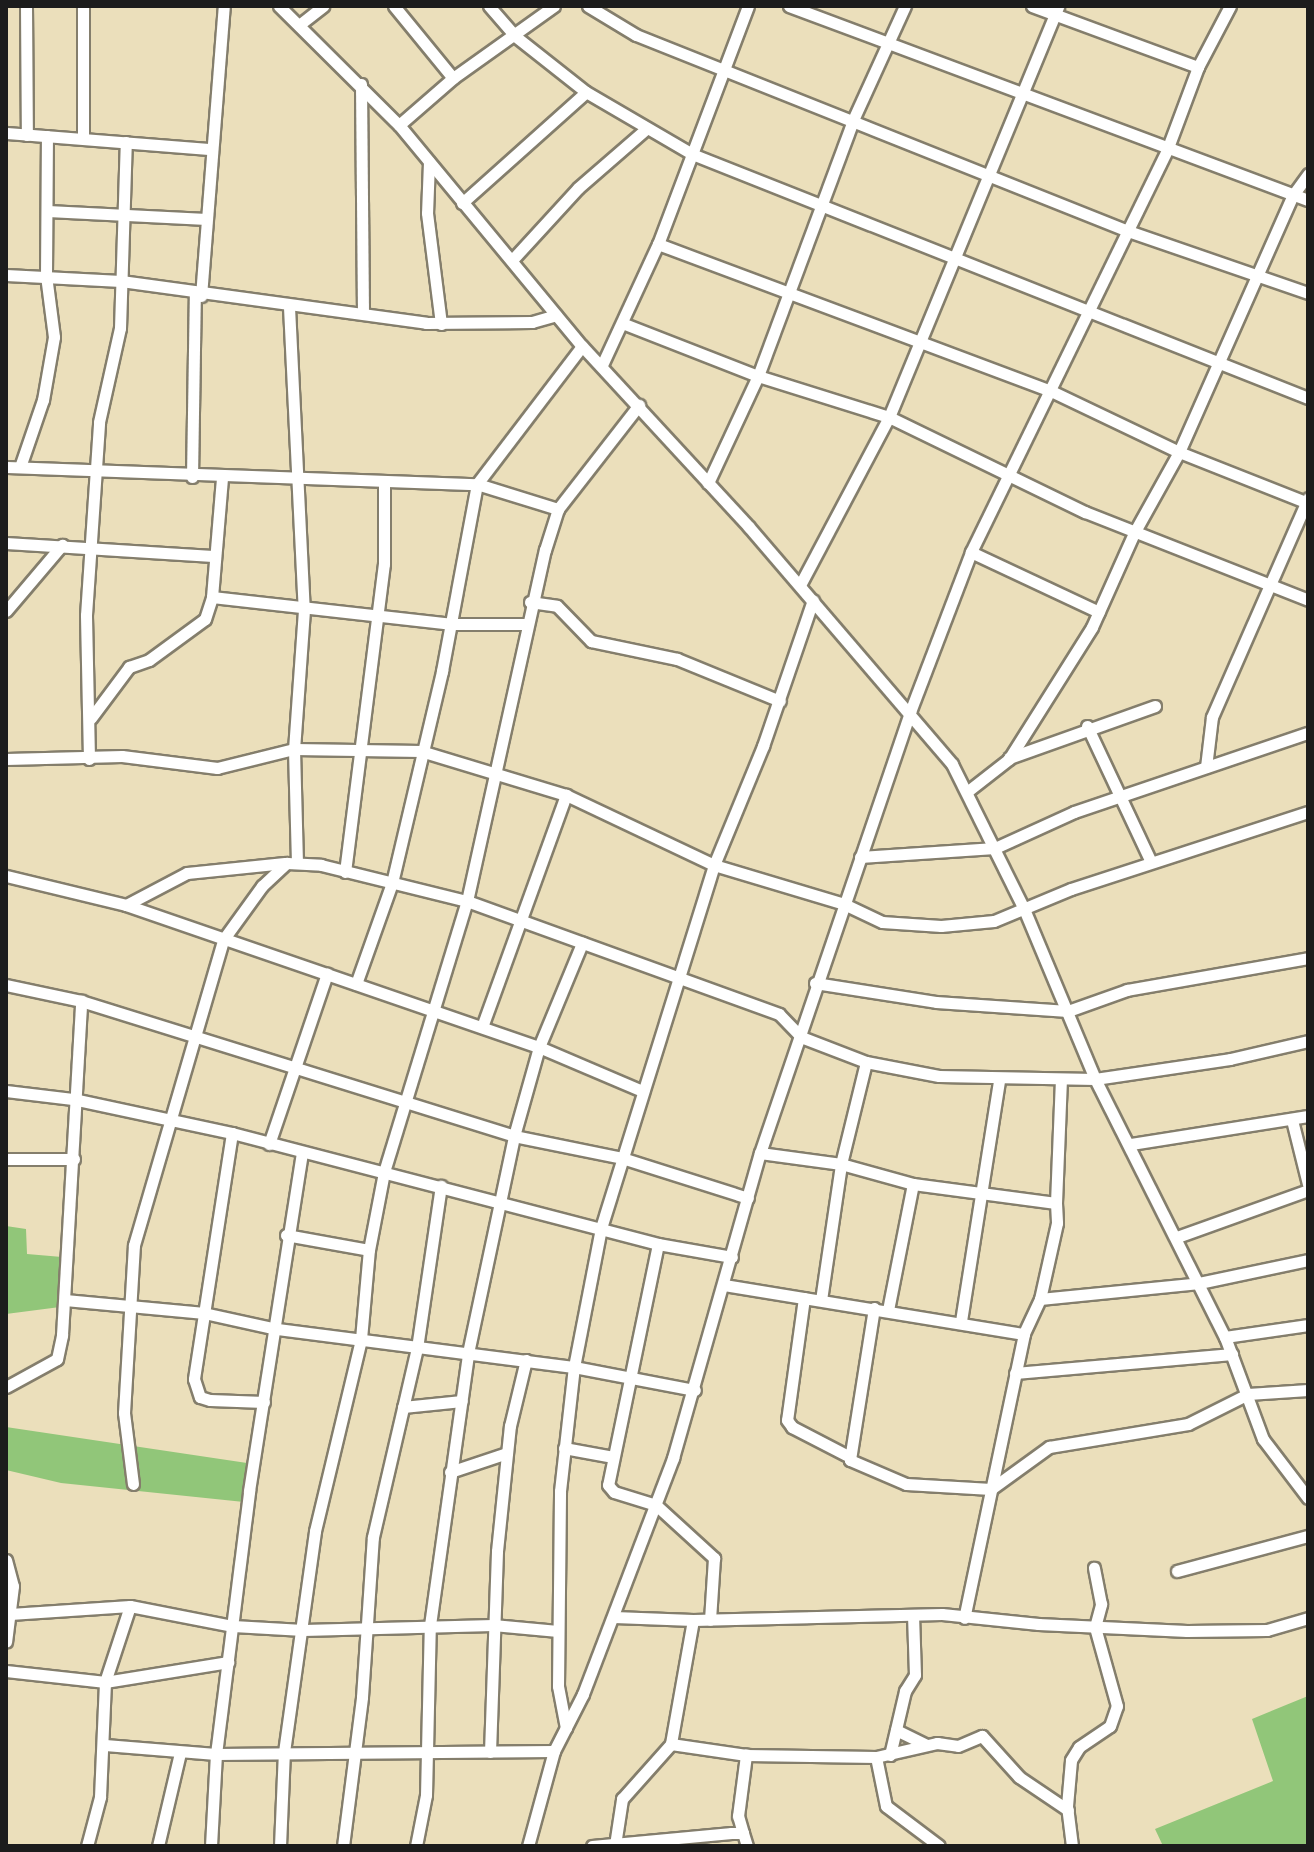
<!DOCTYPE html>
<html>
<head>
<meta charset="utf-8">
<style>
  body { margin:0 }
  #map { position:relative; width:1314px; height:1852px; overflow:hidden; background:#ebdfbb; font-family:Itim,sans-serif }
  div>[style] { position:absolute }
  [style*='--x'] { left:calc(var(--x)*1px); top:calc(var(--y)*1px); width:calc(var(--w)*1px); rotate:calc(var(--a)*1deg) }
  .green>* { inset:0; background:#91c679 }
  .roads { filter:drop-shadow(2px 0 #847e6c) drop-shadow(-2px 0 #847e6c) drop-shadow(0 2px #847e6c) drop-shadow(0 -2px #847e6c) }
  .minor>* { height:11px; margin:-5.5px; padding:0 5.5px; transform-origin:5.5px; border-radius:5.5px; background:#fff }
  span { translate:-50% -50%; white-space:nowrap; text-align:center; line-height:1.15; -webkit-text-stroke:6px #fcf5e5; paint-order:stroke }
  .frame { position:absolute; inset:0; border:8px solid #1c1c1c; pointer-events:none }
</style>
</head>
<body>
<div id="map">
  <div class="green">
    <div style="clip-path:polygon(6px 1226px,26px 1229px,27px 1254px,62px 1257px,60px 1307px,6px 1314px)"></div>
    <div style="clip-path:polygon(6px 1427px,247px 1463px,244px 1502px,61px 1483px,6px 1470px)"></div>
    <div style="clip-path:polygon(1308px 1696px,1308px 1846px,1163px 1846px,1155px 1829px,1273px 1781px,1252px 1719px)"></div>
  </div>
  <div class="roads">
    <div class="minor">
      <div style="--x:26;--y:6;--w:129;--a:89.6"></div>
      <div style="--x:83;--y:6;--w:132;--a:90"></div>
      <div style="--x:279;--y:6;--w:169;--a:44.8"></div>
      <div style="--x:399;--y:125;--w:287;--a:50.4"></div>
      <div style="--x:582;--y:346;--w:246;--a:47.3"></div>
      <div style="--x:749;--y:527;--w:312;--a:49.4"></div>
      <div style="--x:952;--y:764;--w:162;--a:63.6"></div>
      <div style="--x:1024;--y:909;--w:184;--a:67.3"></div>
      <div style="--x:1095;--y:1079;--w:289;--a:63.3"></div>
      <div style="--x:1225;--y:1337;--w:109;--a:69.6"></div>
      <div style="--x:1263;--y:1439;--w:74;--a:52.7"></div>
      <div style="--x:394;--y:6;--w:93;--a:50.7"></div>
      <div style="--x:489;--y:6;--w:40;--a:49"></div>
      <div style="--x:515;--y:36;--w:90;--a:38.3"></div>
      <div style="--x:586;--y:92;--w:123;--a:30.3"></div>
      <div style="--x:692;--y:154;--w:663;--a:21.61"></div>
      <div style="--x:588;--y:6;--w:56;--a:31.1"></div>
      <div style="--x:636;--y:35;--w:530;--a:21.72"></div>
      <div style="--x:1128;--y:231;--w:190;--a:19"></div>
      <div style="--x:748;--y:6;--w:254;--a:110.7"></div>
      <div style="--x:658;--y:244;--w:417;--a:20.5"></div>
      <div style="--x:1049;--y:390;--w:144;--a:25.5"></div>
      <div style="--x:1179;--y:452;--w:139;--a:21.6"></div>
      <div style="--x:789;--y:6;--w:554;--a:20.5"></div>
      <div style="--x:1032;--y:6;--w:177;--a:20.2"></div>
      <div style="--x:299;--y:25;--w:31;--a:-38"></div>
      <div style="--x:361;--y:84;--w:227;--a:89.5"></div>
      <div style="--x:399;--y:125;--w:72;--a:-41"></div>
      <div style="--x:453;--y:78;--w:124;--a:-35.5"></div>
      <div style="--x:6;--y:133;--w:204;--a:4.5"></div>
      <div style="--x:429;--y:162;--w:51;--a:92.2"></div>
      <div style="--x:427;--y:213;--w:112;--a:82.8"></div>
      <div style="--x:462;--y:203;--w:166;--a:-41.8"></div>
      <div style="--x:48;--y:211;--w:158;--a:2.9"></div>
      <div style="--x:513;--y:259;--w:96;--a:-47.5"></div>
      <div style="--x:578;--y:188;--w:91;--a:-41"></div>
      <div style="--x:6;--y:275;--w:115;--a:3"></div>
      <div style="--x:121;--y:281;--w:308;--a:7.8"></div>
      <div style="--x:426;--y:323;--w:106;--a:-0.5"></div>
      <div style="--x:532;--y:322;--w:25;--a:-16"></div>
      <div style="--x:201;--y:296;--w:291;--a:-85.5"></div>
      <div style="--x:289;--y:307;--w:303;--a:87.2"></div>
      <div style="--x:304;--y:610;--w:139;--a:94.1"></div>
      <div style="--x:294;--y:749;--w:112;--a:88.5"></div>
      <div style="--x:622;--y:323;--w:146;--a:21.3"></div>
      <div style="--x:758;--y:376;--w:137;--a:17.4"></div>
      <div style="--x:889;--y:417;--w:218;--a:25.9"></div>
      <div style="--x:1085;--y:512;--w:240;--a:21.5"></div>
      <div style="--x:602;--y:365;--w:133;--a:-65.2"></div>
      <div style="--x:6;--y:467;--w:471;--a:2.1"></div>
      <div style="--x:477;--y:484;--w:85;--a:17.2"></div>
      <div style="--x:20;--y:467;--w:71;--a:-71.1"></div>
      <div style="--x:43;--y:400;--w:64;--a:-80.1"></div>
      <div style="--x:54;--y:337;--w:63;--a:-97.4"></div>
      <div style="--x:46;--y:275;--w:139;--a:-89.6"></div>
      <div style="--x:192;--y:477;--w:182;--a:-89.1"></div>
      <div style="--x:708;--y:483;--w:118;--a:-65"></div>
      <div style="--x:758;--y:376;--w:273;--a:-69.6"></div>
      <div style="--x:853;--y:120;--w:125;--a:-65.5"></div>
      <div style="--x:6;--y:543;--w:207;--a:3.6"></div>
      <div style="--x:971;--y:552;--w:141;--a:25.1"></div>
      <div style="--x:800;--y:585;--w:190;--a:-62.1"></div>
      <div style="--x:889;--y:417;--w:444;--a:-67.6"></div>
      <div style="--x:212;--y:597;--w:242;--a:6.4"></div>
      <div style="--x:452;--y:624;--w:74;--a:0"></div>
      <div style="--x:530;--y:602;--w:27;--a:8"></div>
      <div style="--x:557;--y:606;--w:49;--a:45.8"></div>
      <div style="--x:591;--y:641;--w:88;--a:11.8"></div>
      <div style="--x:677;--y:659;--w:111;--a:22.2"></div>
      <div style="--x:6;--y:611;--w:87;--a:-49.7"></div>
      <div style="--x:91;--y:718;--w:64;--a:-53.3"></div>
      <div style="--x:129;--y:667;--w:21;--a:-19"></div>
      <div style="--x:149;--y:660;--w:69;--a:-36.2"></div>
      <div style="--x:205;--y:619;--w:23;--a:-72"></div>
      <div style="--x:212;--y:597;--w:120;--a:-85.2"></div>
      <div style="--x:1087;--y:726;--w:150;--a:64.8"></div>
      <div style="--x:1009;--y:758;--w:155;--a:-19.6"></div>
      <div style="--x:6;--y:759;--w:116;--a:-1.5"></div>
      <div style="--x:122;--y:756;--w:96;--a:7.2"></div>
      <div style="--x:217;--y:768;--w:79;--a:-13.9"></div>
      <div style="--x:294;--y:749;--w:127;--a:0.9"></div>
      <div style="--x:421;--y:751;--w:152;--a:16.9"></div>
      <div style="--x:566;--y:795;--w:164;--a:25.3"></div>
      <div style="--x:714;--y:865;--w:136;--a:16.7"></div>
      <div style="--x:844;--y:904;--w:42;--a:25.3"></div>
      <div style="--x:882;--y:922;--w:59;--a:3.9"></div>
      <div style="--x:941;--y:926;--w:53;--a:-5.4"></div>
      <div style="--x:994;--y:921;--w:83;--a:-22.6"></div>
      <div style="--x:1071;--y:889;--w:249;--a:-18"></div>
      <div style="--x:89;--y:759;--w:144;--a:-91.2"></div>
      <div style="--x:86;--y:615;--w:193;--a:-86.1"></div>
      <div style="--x:99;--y:422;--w:96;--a:-77.4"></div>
      <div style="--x:120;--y:328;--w:186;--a:-88.2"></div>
      <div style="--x:1206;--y:767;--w:50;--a:-83.2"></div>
      <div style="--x:1212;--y:717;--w:239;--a:-66.3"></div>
      <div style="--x:968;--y:791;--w:52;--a:-38"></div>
      <div style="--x:1009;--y:759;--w:156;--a:-57.8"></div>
      <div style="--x:1092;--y:627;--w:103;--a:-65.9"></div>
      <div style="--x:1134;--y:533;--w:93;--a:-60.9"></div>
      <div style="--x:1179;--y:452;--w:281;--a:-66.1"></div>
      <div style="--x:1293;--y:195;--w:26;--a:-54"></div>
      <div style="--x:860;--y:857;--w:135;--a:-3.8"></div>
      <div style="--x:995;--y:848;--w:87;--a:-24.5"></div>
      <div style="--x:1074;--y:812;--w:247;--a:-18.7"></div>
      <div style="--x:345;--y:872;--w:310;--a:-82.8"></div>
      <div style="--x:384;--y:564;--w:83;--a:-90"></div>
      <div style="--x:6;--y:876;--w:123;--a:13.6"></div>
      <div style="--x:126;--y:905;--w:437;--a:19"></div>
      <div style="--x:539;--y:1047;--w:110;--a:23.1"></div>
      <div style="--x:126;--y:905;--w:69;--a:-27.7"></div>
      <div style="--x:187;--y:873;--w:98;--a:-5.9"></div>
      <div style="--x:815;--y:983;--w:122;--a:8.9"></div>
      <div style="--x:936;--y:1002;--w:132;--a:3.9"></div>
      <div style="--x:1068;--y:1011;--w:63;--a:-19.6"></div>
      <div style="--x:1127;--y:990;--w:184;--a:-10"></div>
      <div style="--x:356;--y:984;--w:107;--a:-70.4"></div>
      <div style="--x:392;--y:883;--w:218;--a:-76.7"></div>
      <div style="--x:442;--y:671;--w:190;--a:-79.4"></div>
      <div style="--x:477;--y:484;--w:173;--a:-52.7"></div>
      <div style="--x:6;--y:985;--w:77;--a:12"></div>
      <div style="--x:81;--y:1001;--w:454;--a:17.3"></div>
      <div style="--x:514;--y:1136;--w:110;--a:11.5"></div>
      <div style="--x:622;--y:1158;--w:132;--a:17.6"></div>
      <div style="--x:482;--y:1027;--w:247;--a:-70.1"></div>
      <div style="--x:6;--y:1091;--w:67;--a:6.8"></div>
      <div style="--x:73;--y:1099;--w:163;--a:12.1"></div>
      <div style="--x:232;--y:1133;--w:440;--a:14.6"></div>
      <div style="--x:658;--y:1244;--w:75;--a:10"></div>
      <div style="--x:1292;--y:1120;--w:66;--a:76"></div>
      <div style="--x:232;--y:1133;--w:249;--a:98.8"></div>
      <div style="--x:194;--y:1379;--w:19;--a:72"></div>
      <div style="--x:200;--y:1397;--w:10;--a:17"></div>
      <div style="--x:210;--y:1400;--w:54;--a:2.1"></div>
      <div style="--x:269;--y:1144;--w:180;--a:-71.2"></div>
      <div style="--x:1131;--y:1144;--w:179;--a:-9"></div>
      <div style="--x:760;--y:1153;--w:82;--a:7.7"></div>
      <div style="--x:841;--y:1164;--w:75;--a:15.5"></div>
      <div style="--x:913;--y:1184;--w:144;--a:7.6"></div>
      <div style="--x:1056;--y:1203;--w:20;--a:87"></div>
      <div style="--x:1057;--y:1223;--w:78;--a:102.6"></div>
      <div style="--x:1040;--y:1299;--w:38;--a:115"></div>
      <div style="--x:6;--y:1159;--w:68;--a:0"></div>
      <div style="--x:1056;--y:1203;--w:122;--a:-87.7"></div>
      <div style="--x:286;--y:1235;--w:84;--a:10.2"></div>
      <div style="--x:1177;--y:1237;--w:139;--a:-19.7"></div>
      <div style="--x:658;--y:1244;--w:246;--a:101.7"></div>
      <div style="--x:608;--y:1485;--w:9;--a:49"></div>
      <div style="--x:614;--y:1492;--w:44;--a:17.2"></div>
      <div style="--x:656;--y:1505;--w:79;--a:42.4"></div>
      <div style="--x:714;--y:1558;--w:62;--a:93.7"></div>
      <div style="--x:724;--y:1285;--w:304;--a:9.3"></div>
      <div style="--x:1024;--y:1334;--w:290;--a:101.9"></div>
      <div style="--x:804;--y:1298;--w:123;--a:97.9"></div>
      <div style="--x:787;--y:1420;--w:9;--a:54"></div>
      <div style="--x:792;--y:1427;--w:65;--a:27.3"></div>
      <div style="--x:1040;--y:1299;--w:160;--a:-5.7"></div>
      <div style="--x:1199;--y:1283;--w:111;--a:-11.9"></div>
      <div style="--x:65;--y:1300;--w:140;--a:5.3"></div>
      <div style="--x:204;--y:1313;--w:75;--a:12.4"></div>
      <div style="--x:277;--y:1329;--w:299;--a:7.3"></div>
      <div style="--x:574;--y:1367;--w:123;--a:10.8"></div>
      <div style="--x:821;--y:1300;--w:137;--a:-81.6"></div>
      <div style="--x:841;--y:1164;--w:105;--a:-76.2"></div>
      <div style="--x:874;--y:1308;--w:154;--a:99"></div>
      <div style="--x:850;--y:1460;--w:61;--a:23.2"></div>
      <div style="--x:906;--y:1484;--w:85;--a:3.4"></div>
      <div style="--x:991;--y:1489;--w:72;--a:-35.9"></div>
      <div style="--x:1049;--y:1447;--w:141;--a:-9.4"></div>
      <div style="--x:1188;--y:1424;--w:67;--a:-26.6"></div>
      <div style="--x:1248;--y:1394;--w:60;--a:-3.8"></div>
      <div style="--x:888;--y:1310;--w:128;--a:-78.8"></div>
      <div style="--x:961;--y:1321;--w:244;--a:-81"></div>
      <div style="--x:1225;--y:1337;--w:84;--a:-8.2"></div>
      <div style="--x:1015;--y:1373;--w:218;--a:-5"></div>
      <div style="--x:6;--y:1387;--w:58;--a:-28.8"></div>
      <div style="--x:57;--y:1359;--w:25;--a:-78"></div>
      <div style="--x:62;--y:1335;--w:335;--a:-86.7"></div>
      <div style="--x:403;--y:1407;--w:59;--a:-5.8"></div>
      <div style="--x:564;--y:1448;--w:50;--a:10.4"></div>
      <div style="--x:450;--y:1472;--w:60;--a:-18.4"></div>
      <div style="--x:133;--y:1484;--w:72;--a:-97.2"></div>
      <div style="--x:124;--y:1413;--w:168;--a:-86.6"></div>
      <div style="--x:134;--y:1245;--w:318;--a:-73.7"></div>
      <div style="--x:223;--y:940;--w:67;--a:-54.2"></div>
      <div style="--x:262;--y:886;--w:34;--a:-43"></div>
      <div style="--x:287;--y:863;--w:34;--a:3"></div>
      <div style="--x:321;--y:865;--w:150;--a:13.9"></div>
      <div style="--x:467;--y:901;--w:332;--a:19.9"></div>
      <div style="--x:779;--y:1014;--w:32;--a:46"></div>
      <div style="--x:801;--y:1037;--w:70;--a:21"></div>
      <div style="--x:866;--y:1062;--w:74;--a:10.9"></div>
      <div style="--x:939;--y:1076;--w:156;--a:1.1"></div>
      <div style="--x:1095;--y:1079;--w:136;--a:-8.4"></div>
      <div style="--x:1230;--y:1059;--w:80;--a:-13"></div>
      <div style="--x:6;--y:1560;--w:27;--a:75"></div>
      <div style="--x:13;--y:1586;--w:56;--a:97.1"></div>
      <div style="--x:1177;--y:1571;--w:136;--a:-15"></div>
      <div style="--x:10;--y:1614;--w:120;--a:-3.8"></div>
      <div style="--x:130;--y:1606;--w:105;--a:11"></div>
      <div style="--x:233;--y:1626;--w:70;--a:3.3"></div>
      <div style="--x:303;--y:1630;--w:190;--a:-1.5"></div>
      <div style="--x:493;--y:1625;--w:65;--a:5.3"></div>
      <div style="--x:614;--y:1617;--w:79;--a:2.2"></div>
      <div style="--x:693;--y:1620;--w:249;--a:-1.4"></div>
      <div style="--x:942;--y:1614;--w:97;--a:5.9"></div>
      <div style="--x:1038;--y:1624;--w:149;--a:2.7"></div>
      <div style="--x:1187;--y:1631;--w:80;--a:-0.7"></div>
      <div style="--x:1267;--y:1630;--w:43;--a:-16.3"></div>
      <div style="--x:693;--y:1620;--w:126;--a:100.1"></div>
      <div style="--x:671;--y:1744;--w:76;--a:8.3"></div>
      <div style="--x:746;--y:1755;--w:130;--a:0.9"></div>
      <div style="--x:876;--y:1757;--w:63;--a:-12.9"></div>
      <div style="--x:937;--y:1743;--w:21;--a:8"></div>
      <div style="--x:958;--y:1746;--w:26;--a:-23"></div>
      <div style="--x:982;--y:1736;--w:55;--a:47.9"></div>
      <div style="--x:1019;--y:1777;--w:59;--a:34"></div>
      <div style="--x:6;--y:1671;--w:100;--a:6.3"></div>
      <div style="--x:105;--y:1682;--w:125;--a:-9.2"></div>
      <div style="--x:566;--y:1728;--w:43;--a:-100.8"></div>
      <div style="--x:558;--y:1686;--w:195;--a:-89.4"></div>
      <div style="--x:560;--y:1491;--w:125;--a:-83.6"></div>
      <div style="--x:574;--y:1367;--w:142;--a:-79"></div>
      <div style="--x:601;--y:1228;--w:380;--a:-72.7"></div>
      <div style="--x:714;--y:865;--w:129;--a:-67.6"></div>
      <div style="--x:763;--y:746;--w:154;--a:-71.1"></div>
      <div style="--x:896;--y:1730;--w:34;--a:26"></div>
      <div style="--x:105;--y:1745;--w:111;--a:4.6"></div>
      <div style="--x:216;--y:1754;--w:338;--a:-0.5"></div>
      <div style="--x:490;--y:1752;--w:201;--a:-88"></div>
      <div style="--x:497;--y:1551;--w:126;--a:-84.1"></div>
      <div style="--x:510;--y:1426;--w:68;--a:-76.4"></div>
      <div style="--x:890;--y:1755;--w:66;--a:-76.8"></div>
      <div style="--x:905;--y:1691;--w:19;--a:-58"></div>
      <div style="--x:915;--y:1675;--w:60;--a:-91.9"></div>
      <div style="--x:876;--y:1757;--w:50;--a:78.5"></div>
      <div style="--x:886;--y:1806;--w:66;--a:37"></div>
      <div style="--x:743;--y:1833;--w:18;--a:-106"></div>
      <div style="--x:738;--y:1816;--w:62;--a:-82.5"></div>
      <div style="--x:615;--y:1845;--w:47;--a:-81.3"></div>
      <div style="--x:622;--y:1799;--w:74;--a:-48.3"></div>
      <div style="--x:87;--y:1846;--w:51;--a:-75.1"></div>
      <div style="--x:100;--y:1797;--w:115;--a:-87.5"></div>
      <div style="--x:105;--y:1682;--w:80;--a:-71.8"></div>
      <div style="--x:158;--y:1846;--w:96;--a:-76.7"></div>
      <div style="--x:211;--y:1846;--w:92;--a:-86.9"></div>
      <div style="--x:216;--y:1754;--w:265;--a:-82.8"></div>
      <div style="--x:249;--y:1491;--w:341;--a:-81.1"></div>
      <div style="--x:280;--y:1846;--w:94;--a:-87.6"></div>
      <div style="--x:284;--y:1752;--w:223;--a:-82"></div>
      <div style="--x:315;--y:1531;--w:197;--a:-76.5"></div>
      <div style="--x:361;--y:1339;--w:89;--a:-84.9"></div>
      <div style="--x:369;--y:1250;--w:79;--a:-79.1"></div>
      <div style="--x:384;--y:1172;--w:283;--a:-73"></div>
      <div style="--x:467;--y:901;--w:360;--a:-77.5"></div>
      <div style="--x:545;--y:550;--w:43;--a:-72.4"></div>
      <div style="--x:558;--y:509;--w:132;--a:-52.1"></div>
      <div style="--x:343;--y:1846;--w:150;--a:-82.7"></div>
      <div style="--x:362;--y:1697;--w:160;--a:-86.1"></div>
      <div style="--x:373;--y:1537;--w:194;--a:-76.9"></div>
      <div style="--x:417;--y:1348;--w:164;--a:-81.6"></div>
      <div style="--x:416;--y:1846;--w:52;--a:-78.9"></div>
      <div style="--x:426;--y:1795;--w:170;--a:-88.7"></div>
      <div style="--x:430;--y:1625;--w:275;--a:-82"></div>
      <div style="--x:468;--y:1353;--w:222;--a:-78"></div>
      <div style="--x:514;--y:1136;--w:92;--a:-74.3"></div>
      <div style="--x:539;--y:1047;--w:113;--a:-67.5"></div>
      <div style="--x:528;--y:1846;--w:98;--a:-74.7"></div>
      <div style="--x:554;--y:1751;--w:64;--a:-63"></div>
      <div style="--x:583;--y:1694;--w:253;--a:-69.1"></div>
      <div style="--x:673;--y:1458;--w:317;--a:-74.1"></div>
      <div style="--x:760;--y:1153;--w:466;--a:-71.2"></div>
      <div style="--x:910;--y:712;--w:171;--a:-69.1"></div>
      <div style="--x:971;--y:552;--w:447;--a:-64"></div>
      <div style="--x:1167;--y:150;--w:89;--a:-69.5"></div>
      <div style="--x:1198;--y:67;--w:69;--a:-62.3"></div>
      <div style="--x:592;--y:1846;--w:140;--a:-5.3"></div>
      <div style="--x:731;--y:1833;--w:12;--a:0"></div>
      <div style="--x:743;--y:1833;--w:14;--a:73"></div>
      <div style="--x:1072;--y:1846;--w:40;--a:-97.1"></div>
      <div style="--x:1067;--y:1806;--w:46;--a:-85"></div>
      <div style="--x:1071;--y:1760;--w:15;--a:-58"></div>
      <div style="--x:1079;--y:1747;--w:37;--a:-34"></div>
      <div style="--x:1110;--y:1726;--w:21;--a:-71"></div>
      <div style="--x:1117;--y:1706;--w:82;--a:-105.6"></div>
      <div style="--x:1095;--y:1627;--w:24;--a:-75"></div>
      <div style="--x:1101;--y:1604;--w:37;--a:-101"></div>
    </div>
  </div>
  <div class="frame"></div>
</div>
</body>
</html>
